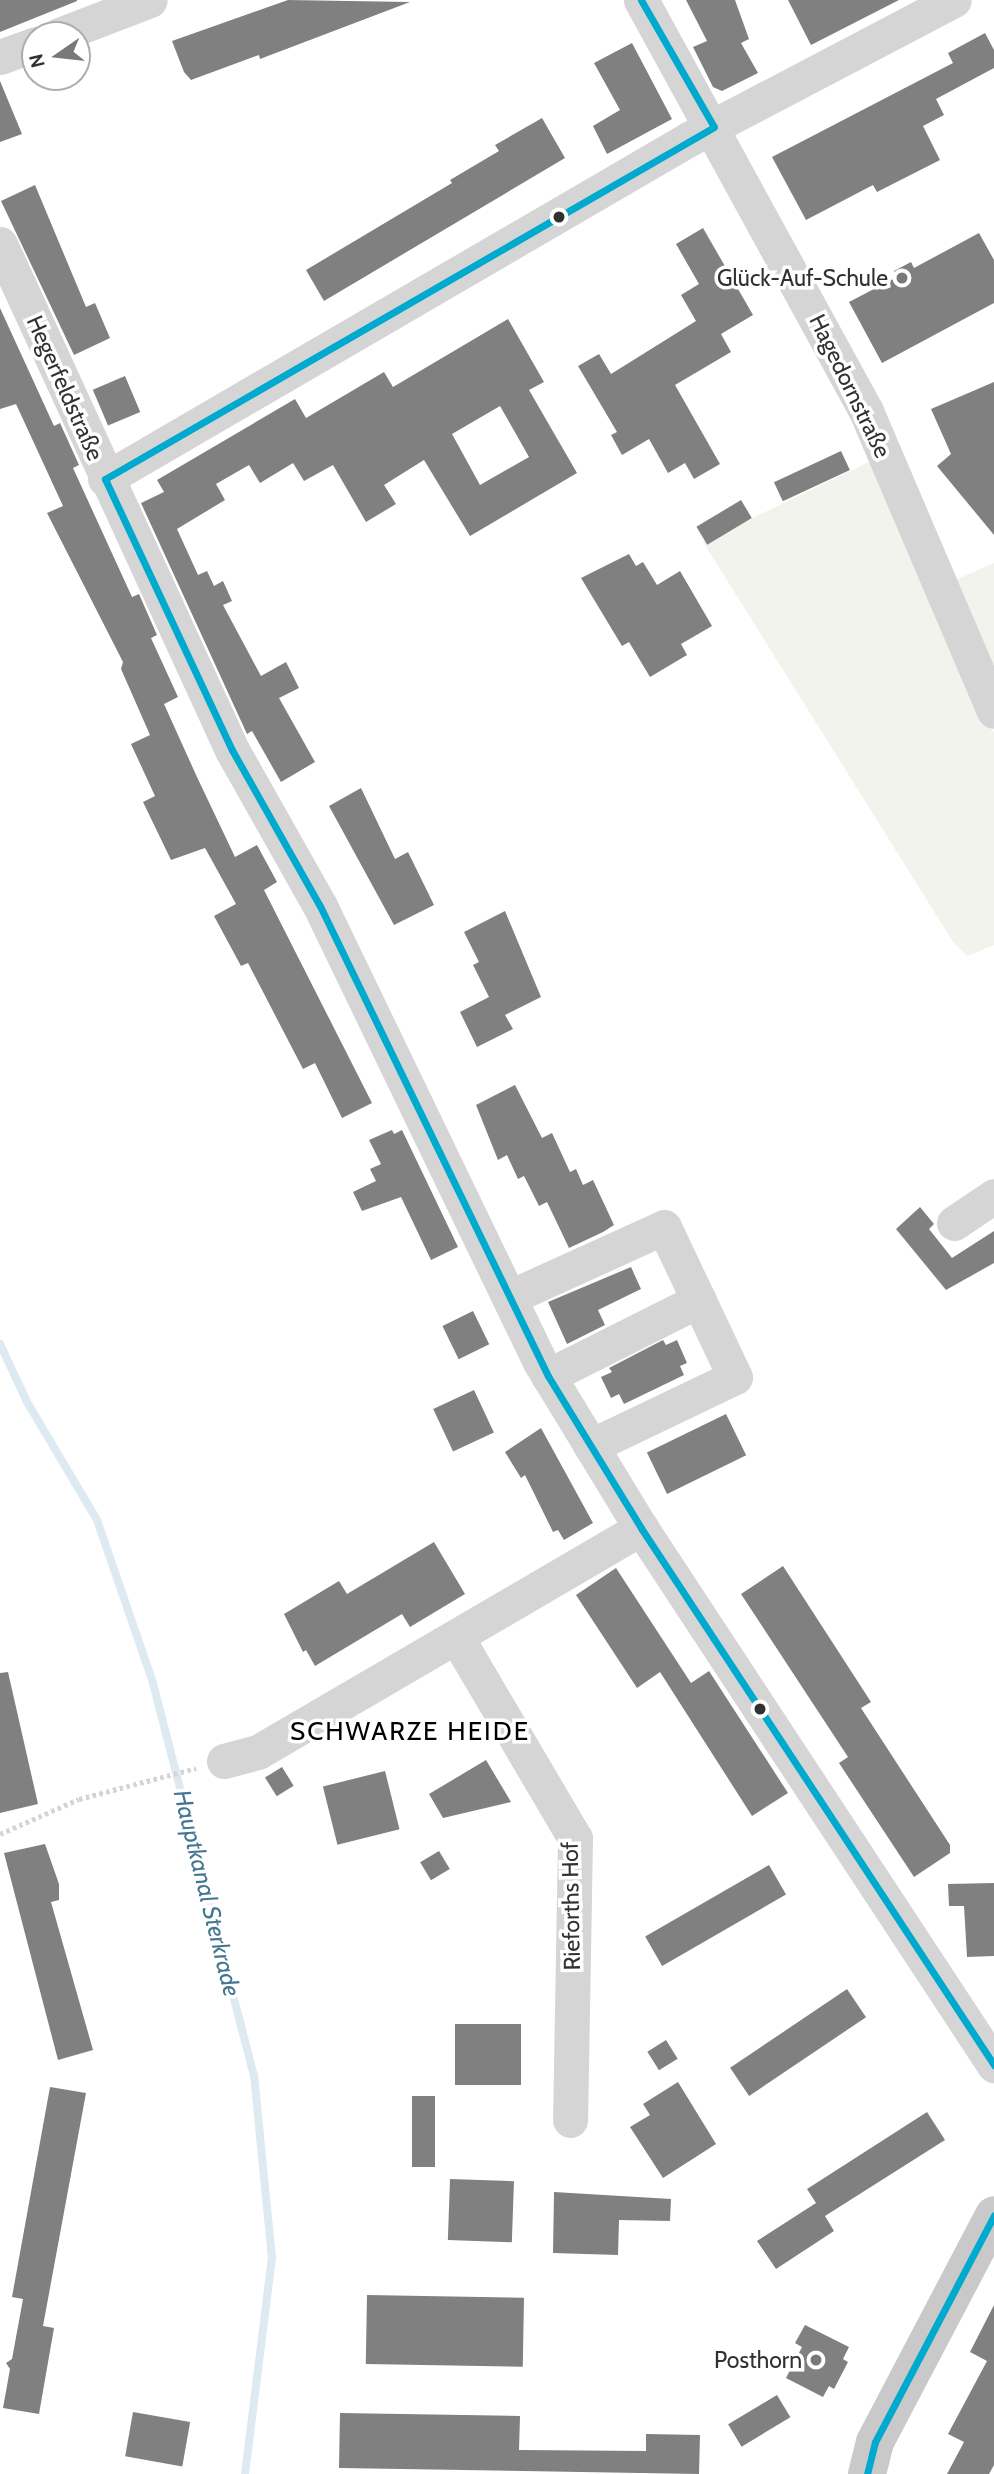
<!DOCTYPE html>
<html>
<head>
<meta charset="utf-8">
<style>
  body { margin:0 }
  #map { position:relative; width:994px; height:2474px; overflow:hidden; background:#fff; font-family:Cabin,sans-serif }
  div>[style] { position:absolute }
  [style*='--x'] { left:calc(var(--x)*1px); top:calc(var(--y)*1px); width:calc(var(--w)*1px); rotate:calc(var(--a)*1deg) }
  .green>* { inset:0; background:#f1f3ec }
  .stream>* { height:8px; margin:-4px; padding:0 4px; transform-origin:4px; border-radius:4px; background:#ddeaf1 }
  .building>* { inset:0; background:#808080; transform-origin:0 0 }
  .path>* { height:4.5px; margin-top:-2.25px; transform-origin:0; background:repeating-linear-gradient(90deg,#d4d4d4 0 3.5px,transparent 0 7px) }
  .minor>* { height:35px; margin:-17.5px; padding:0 17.5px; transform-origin:17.5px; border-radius:17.5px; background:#d5d5d5 }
  .major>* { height:38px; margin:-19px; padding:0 19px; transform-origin:19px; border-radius:19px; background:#c9c9c9 }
  .bus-1>* { height:7px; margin:-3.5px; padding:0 3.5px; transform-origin:3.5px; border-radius:3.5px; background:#00a9ce }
  .dots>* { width:19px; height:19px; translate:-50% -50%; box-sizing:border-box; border:4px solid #fff; border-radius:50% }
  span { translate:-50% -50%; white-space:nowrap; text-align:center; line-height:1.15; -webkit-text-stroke:7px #fff; paint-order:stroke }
  .poi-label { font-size:23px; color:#313131 }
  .right { translate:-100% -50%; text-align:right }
  .street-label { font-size:23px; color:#313131 }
  .water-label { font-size:24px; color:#43768f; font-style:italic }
  .quarter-label { font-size:26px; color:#000; letter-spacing:2px }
  .north { position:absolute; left:21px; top:21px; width:70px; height:70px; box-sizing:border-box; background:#fff; border:2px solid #adadad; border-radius:50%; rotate:256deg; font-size:19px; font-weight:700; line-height:28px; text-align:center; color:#313131 }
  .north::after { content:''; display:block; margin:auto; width:24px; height:32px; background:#797979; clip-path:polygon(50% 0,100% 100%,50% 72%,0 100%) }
</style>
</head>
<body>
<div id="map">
  <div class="green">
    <div style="clip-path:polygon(873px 460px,994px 734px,994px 945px,967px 956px,953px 942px,703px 542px)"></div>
    <div style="clip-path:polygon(994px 563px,994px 688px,946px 584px)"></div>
  </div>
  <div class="stream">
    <div style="--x:0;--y:1344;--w:64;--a:65"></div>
    <div style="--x:27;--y:1402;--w:137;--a:59.3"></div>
    <div style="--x:97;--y:1520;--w:172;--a:71"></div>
    <div style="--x:153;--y:1683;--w:405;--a:75.6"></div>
    <div style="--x:254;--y:2075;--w:183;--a:84.4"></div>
    <div style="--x:272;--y:2257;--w:219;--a:97.1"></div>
  </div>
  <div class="building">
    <div style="clip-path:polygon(0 0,77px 0,77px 1px,0 32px)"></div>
    <div style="clip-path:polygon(288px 0,410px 2px,260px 59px,259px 55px,191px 80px,184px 72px,172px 41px)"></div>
    <div style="clip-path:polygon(686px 0,735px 0,749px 39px,741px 43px,758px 73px,722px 91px,713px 87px,693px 47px,707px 41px)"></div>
    <div style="clip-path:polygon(788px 0,899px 0,811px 45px)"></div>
    <div style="clip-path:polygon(985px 33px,994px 50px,994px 68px,936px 99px,944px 115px,923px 126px,940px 160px,877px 192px,873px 185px,806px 220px,772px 157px,953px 63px,948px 53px)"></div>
    <div style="clip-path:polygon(632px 43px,672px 119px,607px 154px,593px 126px,620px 110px,594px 63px)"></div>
    <div style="clip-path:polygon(0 81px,22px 134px,0 142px)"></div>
    <div style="clip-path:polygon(542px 118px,565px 158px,324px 301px,306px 270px,452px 183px,450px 180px,499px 151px,495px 145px)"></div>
    <div style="clip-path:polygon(35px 185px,86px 307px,95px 303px,110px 338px,74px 355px,1px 201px)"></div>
    <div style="clip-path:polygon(703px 228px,753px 315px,721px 334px,731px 352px,675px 385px,720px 464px,694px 479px,685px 463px,668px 473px,649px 439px,622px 455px,611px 435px,617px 432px,578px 366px,599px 354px,611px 374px,696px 321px,681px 295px,699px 284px,676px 244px)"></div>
    <div style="clip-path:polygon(979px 233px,994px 260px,994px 303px,882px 363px,849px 302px,897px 277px,894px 271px,911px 262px,914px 268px)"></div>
    <div style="clip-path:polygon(0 308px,54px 426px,60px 423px,79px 465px,73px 468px,132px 597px,139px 594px,157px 635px,151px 638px,178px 697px,164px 704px,197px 777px,235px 857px,257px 845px,277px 882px,264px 890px,372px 1103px,342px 1118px,315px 1063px,303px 1069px,248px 963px,241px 966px,214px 916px,236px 904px,205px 848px,171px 860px,143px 802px,155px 796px,131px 744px,150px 735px,121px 669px,123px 662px,47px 513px,63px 506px,16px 404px,0 409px)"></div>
    <div style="clip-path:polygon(evenodd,508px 319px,544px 382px,529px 390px,577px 473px,470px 536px,424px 460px,384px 485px,396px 504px,366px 522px,333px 465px,304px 481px,293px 463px,260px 483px,249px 465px,216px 484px,225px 500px,177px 529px,198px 575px,207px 571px,214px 586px,223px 581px,232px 601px,223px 605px,261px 676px,286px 662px,299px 688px,279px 698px,315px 762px,281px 782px,252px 731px,247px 734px,141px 503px,164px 492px,157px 480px,295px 399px,306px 418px,384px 372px,393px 387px,508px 319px,500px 406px,529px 457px,480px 485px,452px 434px,500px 406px)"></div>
    <div style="left:125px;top:376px;width:39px;height:35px;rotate:67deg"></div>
    <div style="clip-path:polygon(994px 382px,994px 535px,937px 466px,951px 454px,931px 409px)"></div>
    <div style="left:841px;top:451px;width:21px;height:74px;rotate:65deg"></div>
    <div style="left:741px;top:500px;width:21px;height:52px;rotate:59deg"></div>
    <div style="clip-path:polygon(629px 554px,636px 566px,643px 562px,657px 585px,680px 571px,712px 626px,681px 644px,687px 655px,650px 677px,629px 642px,622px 646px,581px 578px)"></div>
    <div style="clip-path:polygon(361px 788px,395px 859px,408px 852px,434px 905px,394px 925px,329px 806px)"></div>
    <div style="clip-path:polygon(505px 911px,541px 997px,505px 1015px,513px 1029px,477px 1047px,460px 1012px,489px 997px,473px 965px,479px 962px,464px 932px)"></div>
    <div style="clip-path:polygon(515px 1085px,542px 1138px,552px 1133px,570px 1172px,576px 1169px,583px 1185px,593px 1180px,614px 1225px,603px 1232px,569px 1248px,547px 1202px,539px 1206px,524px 1176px,518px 1179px,507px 1155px,498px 1160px,476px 1105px)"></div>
    <div style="clip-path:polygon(392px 1130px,394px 1134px,402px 1130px,458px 1247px,431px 1260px,401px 1197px,362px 1211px,353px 1192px,376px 1181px,370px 1169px,381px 1164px,369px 1140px)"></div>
    <div style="clip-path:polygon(920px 1207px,934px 1224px,929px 1229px,952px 1258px,994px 1231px,994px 1263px,946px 1290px,896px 1229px)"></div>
    <div style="clip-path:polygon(631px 1267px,641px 1289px,598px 1310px,605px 1325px,567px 1344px,548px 1302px)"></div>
    <div style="left:473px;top:1311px;width:37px;height:34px;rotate:64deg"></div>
    <div style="clip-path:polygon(663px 1340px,666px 1345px,677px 1340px,687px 1363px,680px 1366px,684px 1375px,624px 1404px,619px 1394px,611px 1398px,601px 1377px,612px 1372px,609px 1368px)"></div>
    <div style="left:474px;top:1390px;width:47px;height:45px;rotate:65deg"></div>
    <div style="left:726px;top:1414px;width:46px;height:88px;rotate:64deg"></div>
    <div style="clip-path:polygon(541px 1428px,593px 1523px,564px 1540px,558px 1530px,553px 1532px,525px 1475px,521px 1478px,505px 1452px)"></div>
    <div style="clip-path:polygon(434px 1542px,465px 1594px,410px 1627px,402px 1614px,315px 1666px,306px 1650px,303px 1652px,284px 1614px,339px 1581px,347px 1594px)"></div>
    <div style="clip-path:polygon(783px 1566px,871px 1702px,861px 1708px,950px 1845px,950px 1853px,914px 1877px,839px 1763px,848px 1757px,741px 1594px)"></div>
    <div style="clip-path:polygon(616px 1568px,691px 1683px,709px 1671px,788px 1793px,752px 1816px,660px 1672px,637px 1688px,576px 1595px)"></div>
    <div style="clip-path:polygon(8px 1672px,38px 1804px,0 1813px,0 1673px)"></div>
    <div style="clip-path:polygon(486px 1760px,511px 1802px,443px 1818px,429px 1794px)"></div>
    <div style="left:282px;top:1767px;width:22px;height:20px;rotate:58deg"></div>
    <div style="left:385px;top:1771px;width:60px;height:64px;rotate:76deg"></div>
    <div style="clip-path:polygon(45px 1844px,59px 1884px,59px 1900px,51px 1902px,93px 2050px,58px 2060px,4px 1853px)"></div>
    <div style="left:439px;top:1851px;width:21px;height:22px;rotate:59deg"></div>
    <div style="left:769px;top:1865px;width:34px;height:143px;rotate:60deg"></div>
    <div style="clip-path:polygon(994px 1883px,994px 1956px,967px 1957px,964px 1906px,949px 1906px,948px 1884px)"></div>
    <div style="left:847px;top:1989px;width:34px;height:141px;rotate:56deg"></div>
    <div style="left:455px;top:2024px;width:66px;height:61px"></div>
    <div style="left:666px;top:2040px;width:22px;height:22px;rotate:58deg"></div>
    <div style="clip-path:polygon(678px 2082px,716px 2144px,663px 2178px,630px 2127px,650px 2115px,643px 2104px)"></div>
    <div style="clip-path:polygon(50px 2087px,86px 2093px,43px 2326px,54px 2328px,39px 2414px,3px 2408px,10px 2369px,6px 2363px,12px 2359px,23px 2299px,12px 2297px)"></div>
    <div style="left:412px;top:2096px;width:23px;height:71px"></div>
    <div style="clip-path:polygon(927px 2112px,945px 2140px,825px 2216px,834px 2231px,776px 2269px,757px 2241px,816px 2203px,807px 2189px)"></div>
    <div style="left:450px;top:2179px;width:64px;height:61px;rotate:2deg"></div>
    <div style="clip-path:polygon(554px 2192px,671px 2199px,670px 2221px,619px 2220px,618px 2255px,553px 2253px)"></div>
    <div style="left:367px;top:2295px;width:157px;height:69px;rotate:1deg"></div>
    <div style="clip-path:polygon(994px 2305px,994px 2465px,989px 2474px,947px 2474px,964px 2442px,948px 2434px,987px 2361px,970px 2352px)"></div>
    <div style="clip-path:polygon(805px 2325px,849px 2347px,843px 2359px,848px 2362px,834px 2389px,829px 2386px,823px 2397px,786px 2378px,802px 2347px,795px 2343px)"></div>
    <div style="left:777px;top:2395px;width:26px;height:57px;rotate:59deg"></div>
    <div style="left:133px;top:2412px;width:58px;height:45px;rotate:10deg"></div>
    <div style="clip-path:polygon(340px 2413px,520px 2416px,519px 2450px,646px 2451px,646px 2434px,700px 2435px,699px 2474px,339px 2468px)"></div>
  </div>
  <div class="path">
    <div style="--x:0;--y:1834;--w:86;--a:-23.9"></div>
    <div style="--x:79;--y:1799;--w:121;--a:-14.8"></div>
  </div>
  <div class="minor">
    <div style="--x:641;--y:0;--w:469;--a:61.3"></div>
    <div style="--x:866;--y:411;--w:326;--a:66.9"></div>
    <div style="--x:59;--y:35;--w:97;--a:-21"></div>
    <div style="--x:0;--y:57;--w:37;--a:-20"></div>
    <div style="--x:0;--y:244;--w:557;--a:65.37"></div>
    <div style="--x:232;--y:750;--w:179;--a:60.6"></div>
    <div style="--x:320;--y:906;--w:506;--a:64.24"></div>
    <div style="--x:540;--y:1362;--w:194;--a:58.7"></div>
    <div style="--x:641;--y:1528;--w:643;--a:56.68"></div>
    <div style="--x:105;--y:479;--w:676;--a:-30.21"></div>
    <div style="--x:689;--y:139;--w:299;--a:-27.7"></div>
    <div style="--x:954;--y:1223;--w:48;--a:-34"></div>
    <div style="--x:510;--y:1297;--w:169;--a:-24.4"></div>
    <div style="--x:664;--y:1227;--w:166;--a:64.7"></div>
    <div style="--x:735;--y:1377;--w:160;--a:154.4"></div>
    <div style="--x:548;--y:1376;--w:169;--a:-26.7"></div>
    <div style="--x:457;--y:1638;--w:232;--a:59.5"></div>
    <div style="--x:575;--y:1838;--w:282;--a:91"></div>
    <div style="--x:224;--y:1761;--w:35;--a:-15"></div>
    <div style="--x:258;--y:1752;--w:444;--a:-30.3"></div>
  </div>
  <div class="major">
    <div style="--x:867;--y:2474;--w:33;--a:-76"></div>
    <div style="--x:875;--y:2442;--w:256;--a:-62.3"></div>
  </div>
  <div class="bus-1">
    <div style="--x:641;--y:0;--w:146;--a:60.1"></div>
    <div style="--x:105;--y:479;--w:299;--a:64.9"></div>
    <div style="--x:232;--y:750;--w:179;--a:60.6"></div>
    <div style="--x:320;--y:906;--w:522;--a:64.12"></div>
    <div style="--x:548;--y:1376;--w:178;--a:58.5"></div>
    <div style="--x:641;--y:1528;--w:643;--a:56.68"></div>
    <div style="--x:105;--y:479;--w:703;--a:-30.03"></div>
    <div style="--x:867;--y:2474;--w:33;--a:-76"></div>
    <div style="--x:875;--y:2442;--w:256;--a:-62.3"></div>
  </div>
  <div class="dots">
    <div style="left:559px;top:217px;background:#313131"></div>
    <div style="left:902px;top:278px;background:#797979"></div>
    <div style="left:760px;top:1709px;background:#313131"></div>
    <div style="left:816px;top:2360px;background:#797979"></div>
  </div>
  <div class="poi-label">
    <span class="right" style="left:888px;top:278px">Glück-Auf-Schule</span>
    <span class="right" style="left:802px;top:2360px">Posthorn</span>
  </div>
  <div class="street-label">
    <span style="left:850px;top:386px;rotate:64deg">Hagedornstraße</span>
    <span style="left:65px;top:388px;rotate:66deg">Hegerfeldstraße</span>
    <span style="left:571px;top:1906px;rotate:-91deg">Rieforths Hof</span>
  </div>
  <div class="water-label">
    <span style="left:207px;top:1893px;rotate:76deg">Hauptkanal Sterkrade</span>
  </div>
  <div class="quarter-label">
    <span style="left:410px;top:1732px">SCHWARZE HEIDE</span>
  </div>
  <div class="north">N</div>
</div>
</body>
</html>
